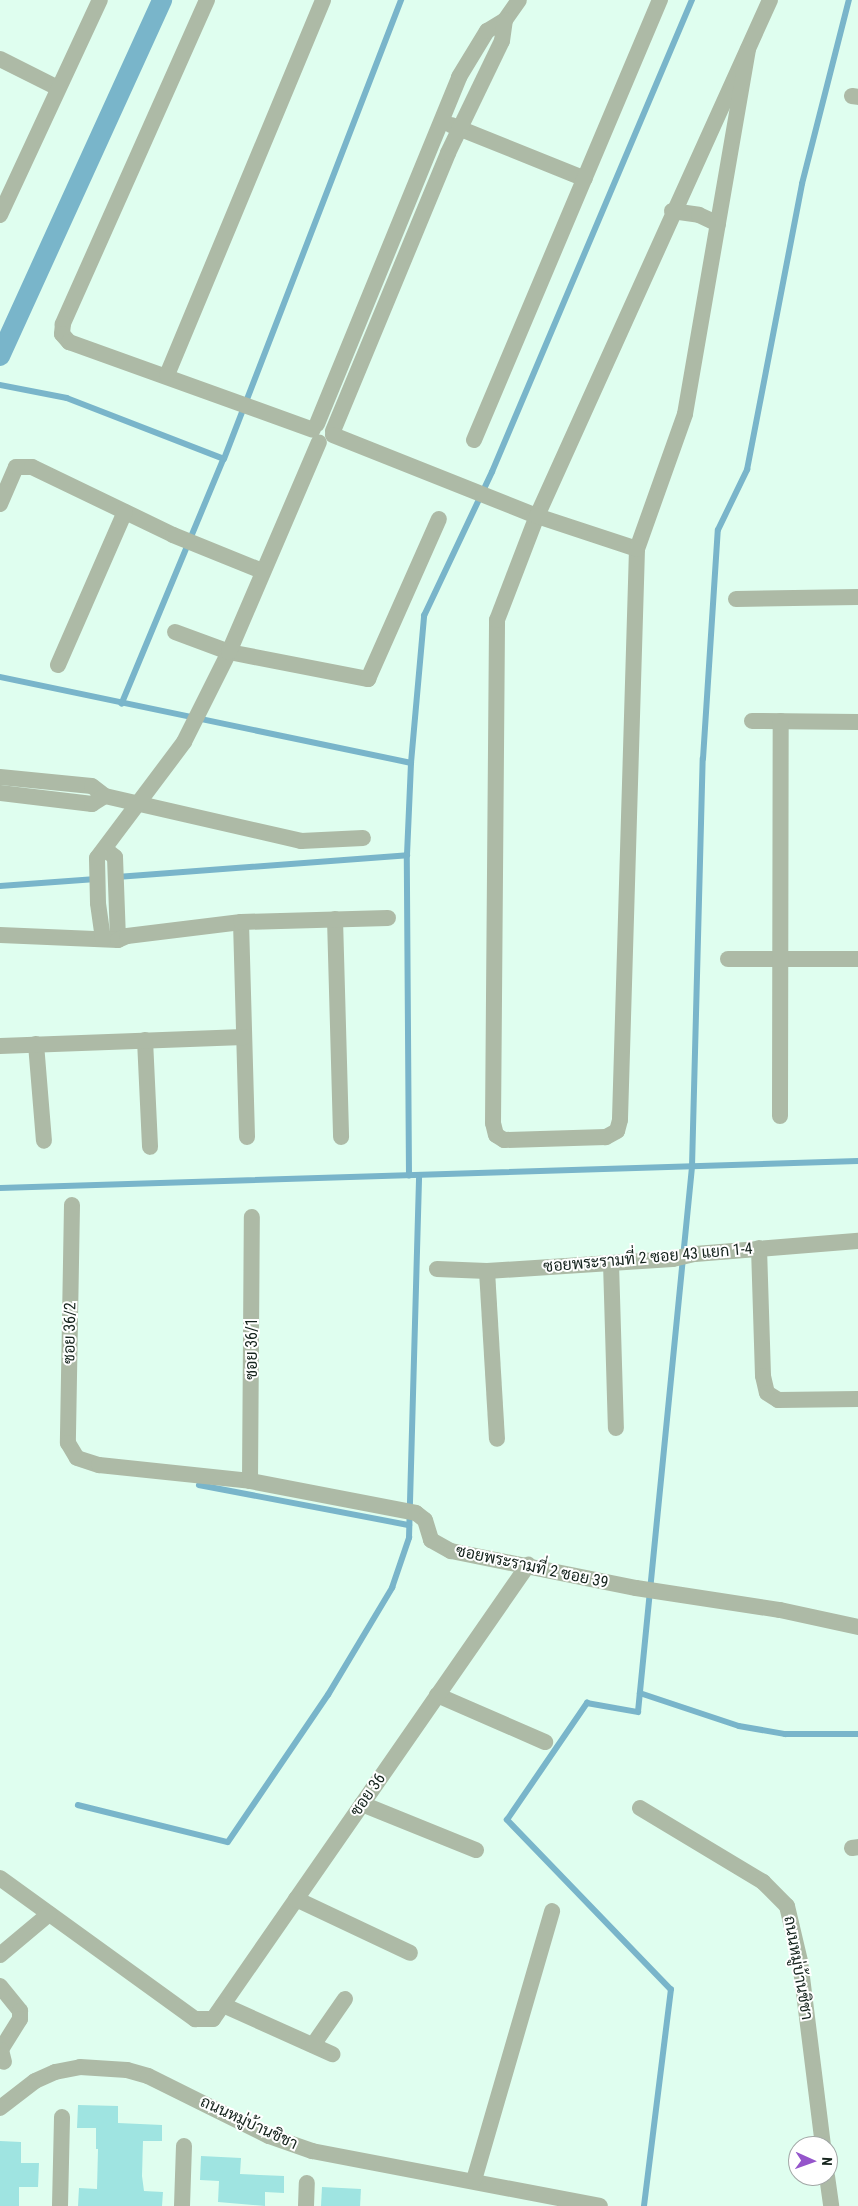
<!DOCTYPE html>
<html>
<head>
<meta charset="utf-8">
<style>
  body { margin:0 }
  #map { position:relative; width:858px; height:2206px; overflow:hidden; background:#dffeef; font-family:"Roboto Condensed",Sarabun,sans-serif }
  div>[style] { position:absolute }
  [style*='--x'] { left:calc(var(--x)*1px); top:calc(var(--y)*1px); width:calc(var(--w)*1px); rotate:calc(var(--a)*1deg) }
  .stream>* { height:5.5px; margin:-2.75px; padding:0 2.75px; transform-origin:2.75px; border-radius:2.75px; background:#79b5ca }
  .canal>* { height:20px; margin:-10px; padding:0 10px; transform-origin:10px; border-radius:10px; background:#79b5ca }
  .building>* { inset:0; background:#9fe4e1; transform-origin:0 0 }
  .minor>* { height:16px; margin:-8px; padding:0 8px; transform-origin:8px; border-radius:8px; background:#adbaa6 }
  span { translate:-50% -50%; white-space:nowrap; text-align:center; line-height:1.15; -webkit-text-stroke:4px #fff; paint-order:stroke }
  .street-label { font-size:16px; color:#15241d }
  .north { position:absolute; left:788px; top:2136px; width:50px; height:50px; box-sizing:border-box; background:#fff; border:1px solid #a1a7a5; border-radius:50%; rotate:92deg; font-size:14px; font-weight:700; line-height:20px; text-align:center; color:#15241d }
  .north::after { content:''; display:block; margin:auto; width:18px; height:22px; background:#9555cb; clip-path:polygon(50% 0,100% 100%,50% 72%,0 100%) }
</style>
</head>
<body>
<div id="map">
  <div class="stream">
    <div style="--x:0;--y:385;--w:68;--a:11"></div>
    <div style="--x:67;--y:398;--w:168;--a:21.2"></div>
    <div style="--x:224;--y:459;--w:265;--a:112.6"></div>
    <div style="--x:224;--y:459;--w:492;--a:-68.9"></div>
    <div style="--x:0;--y:677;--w:420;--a:11.8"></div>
    <div style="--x:117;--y:877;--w:291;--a:-4.3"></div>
    <div style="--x:0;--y:886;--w:96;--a:-4.2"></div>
    <div style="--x:409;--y:1176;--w:321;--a:-90.4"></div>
    <div style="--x:407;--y:855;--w:92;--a:-87.5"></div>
    <div style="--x:411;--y:763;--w:148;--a:-84.9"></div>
    <div style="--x:424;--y:616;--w:159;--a:-64.7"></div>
    <div style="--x:492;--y:472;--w:513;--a:-67.04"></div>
    <div style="--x:0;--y:1188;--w:858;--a:-1.8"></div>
    <div style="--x:199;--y:1485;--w:214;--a:10.8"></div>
    <div style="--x:640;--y:1693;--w:104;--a:18.4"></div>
    <div style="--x:739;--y:1726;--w:47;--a:9.9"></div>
    <div style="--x:785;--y:1734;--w:73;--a:0"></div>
    <div style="--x:78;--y:1805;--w:154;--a:13.9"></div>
    <div style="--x:228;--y:1842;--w:178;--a:-55.8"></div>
    <div style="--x:328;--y:1695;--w:125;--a:-59.1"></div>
    <div style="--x:392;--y:1588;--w:53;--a:-71.2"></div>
    <div style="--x:409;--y:1538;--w:362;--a:-88.4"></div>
    <div style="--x:644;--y:2206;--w:218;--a:-82.9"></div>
    <div style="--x:671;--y:1990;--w:236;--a:-134"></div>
    <div style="--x:507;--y:1820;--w:142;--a:-55.6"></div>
    <div style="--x:587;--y:1703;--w:52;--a:10"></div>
    <div style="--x:638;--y:1712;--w:548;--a:-84.34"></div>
    <div style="--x:692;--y:1167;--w:408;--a:-88.5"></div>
    <div style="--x:703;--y:759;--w:229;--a:-86.3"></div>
    <div style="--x:718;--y:530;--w:67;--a:-64.2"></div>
    <div style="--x:747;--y:470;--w:291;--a:-79.1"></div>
    <div style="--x:802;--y:184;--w:190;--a:-75.7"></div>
  </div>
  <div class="canal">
    <div style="--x:0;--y:356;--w:391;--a:-65.5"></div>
  </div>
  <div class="building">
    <div style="clip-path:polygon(78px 2105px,118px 2106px,118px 2123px,162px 2125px,162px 2141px,143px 2141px,142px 2176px,144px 2191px,163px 2192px,162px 2206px,78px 2206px,79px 2188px,97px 2189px,98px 2149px,96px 2149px,96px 2128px,77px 2128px)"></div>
    <div style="clip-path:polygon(0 2141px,21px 2142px,21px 2163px,39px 2163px,38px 2187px,19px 2187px,19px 2206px,0 2206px)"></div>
    <div style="clip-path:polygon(201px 2156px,241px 2158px,240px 2174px,284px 2176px,284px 2193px,265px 2192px,265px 2206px,218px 2202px,219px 2181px,200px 2180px)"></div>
    <div style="left:322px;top:2187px;width:39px;height:19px;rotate:3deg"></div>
  </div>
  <div class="minor">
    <div style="--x:207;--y:0;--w:355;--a:114"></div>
    <div style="--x:63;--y:324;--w:10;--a:96"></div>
    <div style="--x:62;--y:334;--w:11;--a:49"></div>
    <div style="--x:69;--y:342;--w:259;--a:19.8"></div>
    <div style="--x:0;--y:59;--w:65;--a:26.6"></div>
    <div style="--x:852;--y:96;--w:6;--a:9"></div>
    <div style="--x:451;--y:125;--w:144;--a:21.9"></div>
    <div style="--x:672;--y:211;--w:27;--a:8"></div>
    <div style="--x:699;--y:215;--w:21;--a:25"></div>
    <div style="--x:0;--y:215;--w:237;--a:-65.1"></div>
    <div style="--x:167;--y:375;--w:406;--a:-67.4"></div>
    <div style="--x:317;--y:424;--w:375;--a:-67.7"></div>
    <div style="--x:459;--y:77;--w:54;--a:-58.7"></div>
    <div style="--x:487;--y:31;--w:21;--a:-31"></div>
    <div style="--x:505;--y:20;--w:24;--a:-55"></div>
    <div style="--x:333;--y:431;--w:301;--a:-67.5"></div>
    <div style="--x:448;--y:153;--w:124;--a:-64.3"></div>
    <div style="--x:502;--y:41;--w:21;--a:-82"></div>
    <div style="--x:333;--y:435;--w:219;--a:21.7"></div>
    <div style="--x:537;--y:516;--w:566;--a:-65.7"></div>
    <div style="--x:474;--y:440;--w:478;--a:-67.1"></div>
    <div style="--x:0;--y:504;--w:40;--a:-66.6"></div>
    <div style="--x:16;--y:467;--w:16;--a:0"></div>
    <div style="--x:32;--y:467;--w:157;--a:25.7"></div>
    <div style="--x:173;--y:535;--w:96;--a:22"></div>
    <div style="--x:637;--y:549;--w:571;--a:91.71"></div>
    <div style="--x:620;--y:1120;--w:11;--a:105"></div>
    <div style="--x:617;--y:1131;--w:13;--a:151"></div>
    <div style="--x:606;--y:1137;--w:102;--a:178.3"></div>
    <div style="--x:504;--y:1140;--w:9;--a:-148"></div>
    <div style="--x:496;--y:1135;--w:12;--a:-104"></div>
    <div style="--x:493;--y:1123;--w:503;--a:-89.54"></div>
    <div style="--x:497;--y:620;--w:111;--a:-69"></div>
    <div style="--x:537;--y:516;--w:105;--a:18.3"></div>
    <div style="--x:637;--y:549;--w:143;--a:-70.4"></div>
    <div style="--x:685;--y:414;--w:370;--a:-80.2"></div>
    <div style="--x:736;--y:599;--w:122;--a:-0.9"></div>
    <div style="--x:175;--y:632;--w:58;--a:20.3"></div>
    <div style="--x:229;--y:652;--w:142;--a:11"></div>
    <div style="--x:368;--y:679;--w:175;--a:-66.1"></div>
    <div style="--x:58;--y:665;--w:167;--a:-66.4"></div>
    <div style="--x:752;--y:721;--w:106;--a:0.5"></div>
    <div style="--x:0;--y:777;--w:92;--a:5.6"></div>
    <div style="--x:92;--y:786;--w:16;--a:38"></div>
    <div style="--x:105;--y:796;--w:201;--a:12.9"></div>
    <div style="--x:301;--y:841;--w:62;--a:-2.8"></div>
    <div style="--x:0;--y:793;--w:93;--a:6.8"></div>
    <div style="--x:92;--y:804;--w:15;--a:-32"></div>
    <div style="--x:105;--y:849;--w:13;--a:39"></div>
    <div style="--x:115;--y:857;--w:83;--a:87.9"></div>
    <div style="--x:335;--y:919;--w:218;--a:88.4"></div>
    <div style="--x:241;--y:922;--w:215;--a:88.4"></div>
    <div style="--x:0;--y:935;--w:118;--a:2.4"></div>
    <div style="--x:118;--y:940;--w:10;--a:-24"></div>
    <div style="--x:127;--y:936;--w:115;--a:-7"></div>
    <div style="--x:241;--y:922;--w:147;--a:-1.6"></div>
    <div style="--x:103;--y:939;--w:36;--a:-98"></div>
    <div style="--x:98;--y:903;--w:45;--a:-91.3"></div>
    <div style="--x:97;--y:858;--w:145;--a:-53.1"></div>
    <div style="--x:184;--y:742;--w:101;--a:-63.4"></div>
    <div style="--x:229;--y:652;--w:228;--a:-66.8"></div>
    <div style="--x:728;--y:959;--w:130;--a:0"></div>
    <div style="--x:145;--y:1040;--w:107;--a:87.3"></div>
    <div style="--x:36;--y:1044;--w:97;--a:85.3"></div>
    <div style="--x:0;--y:1046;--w:244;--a:-2.1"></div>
    <div style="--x:780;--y:1116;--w:395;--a:-89.9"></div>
    <div style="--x:72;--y:1205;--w:238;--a:91"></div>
    <div style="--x:68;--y:1443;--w:17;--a:59"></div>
    <div style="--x:77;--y:1458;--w:23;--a:18"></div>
    <div style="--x:99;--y:1465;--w:152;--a:6"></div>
    <div style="--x:250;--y:1481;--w:169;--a:10.9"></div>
    <div style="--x:416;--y:1513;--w:11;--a:38"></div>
    <div style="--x:425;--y:1520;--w:21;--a:73"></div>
    <div style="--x:431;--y:1540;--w:23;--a:29"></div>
    <div style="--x:451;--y:1551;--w:189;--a:11.3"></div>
    <div style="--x:636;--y:1588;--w:146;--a:8.7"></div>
    <div style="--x:780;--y:1610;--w:80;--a:12.3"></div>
    <div style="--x:759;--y:1248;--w:128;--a:88.2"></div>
    <div style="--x:763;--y:1376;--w:17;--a:77"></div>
    <div style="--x:767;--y:1393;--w:13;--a:32"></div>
    <div style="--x:778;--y:1400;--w:80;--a:-0.7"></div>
    <div style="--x:611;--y:1263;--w:165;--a:88.3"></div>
    <div style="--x:437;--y:1269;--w:50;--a:2.3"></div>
    <div style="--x:487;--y:1271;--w:186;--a:-3.7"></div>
    <div style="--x:673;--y:1259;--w:23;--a:-13"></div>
    <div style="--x:695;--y:1254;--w:164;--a:-4.6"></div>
    <div style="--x:487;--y:1271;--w:168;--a:86.6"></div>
    <div style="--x:250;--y:1481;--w:264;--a:-89.6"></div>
    <div style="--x:437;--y:1695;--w:118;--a:23.5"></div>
    <div style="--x:362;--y:1804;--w:123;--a:22"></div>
    <div style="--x:640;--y:1808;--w:144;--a:31"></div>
    <div style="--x:763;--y:1882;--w:34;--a:45"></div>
    <div style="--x:787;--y:1906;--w:57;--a:76.7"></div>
    <div style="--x:800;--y:1961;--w:186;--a:82.9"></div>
    <div style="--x:852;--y:1848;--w:6;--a:-9"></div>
    <div style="--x:0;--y:1878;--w:241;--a:35.9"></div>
    <div style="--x:195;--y:2019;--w:18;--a:0"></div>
    <div style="--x:213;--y:2019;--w:553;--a:-55.25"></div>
    <div style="--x:296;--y:1899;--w:126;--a:25.3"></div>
    <div style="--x:0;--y:1955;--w:64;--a:-39.9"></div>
    <div style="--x:0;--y:1986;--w:32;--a:51"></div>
    <div style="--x:20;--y:2011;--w:8;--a:90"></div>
    <div style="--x:20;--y:2019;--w:36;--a:122"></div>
    <div style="--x:1;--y:2050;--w:12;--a:76"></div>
    <div style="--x:223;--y:2005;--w:120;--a:24.2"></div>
    <div style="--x:313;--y:2045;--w:56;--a:-55.2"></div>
    <div style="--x:0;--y:2108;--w:44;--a:-37.6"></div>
    <div style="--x:35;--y:2081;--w:22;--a:-24"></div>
    <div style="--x:55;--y:2072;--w:25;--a:-11"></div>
    <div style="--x:80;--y:2067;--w:47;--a:3.7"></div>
    <div style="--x:127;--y:2070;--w:22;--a:16"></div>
    <div style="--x:148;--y:2076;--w:135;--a:26.4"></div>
    <div style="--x:269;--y:2136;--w:46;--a:19.2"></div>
    <div style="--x:312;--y:2151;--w:293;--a:10.8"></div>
    <div style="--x:827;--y:2176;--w:30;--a:82"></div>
    <div style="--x:474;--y:2180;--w:280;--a:-73.8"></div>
    <div style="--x:60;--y:2206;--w:89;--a:-88.7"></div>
    <div style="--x:182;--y:2206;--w:60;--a:-88.1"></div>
    <div style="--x:306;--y:2206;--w:23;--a:-88"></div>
  </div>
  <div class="street-label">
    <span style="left:648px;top:1258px;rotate:-5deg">ซอยพระรามที่ 2 ซอย 43 แยก 1-4</span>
    <span style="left:70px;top:1333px;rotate:-89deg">ซอย 36/2</span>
    <span style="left:252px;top:1349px;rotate:-90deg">ซอย 36/1</span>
    <span style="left:532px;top:1567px;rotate:12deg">ซอยพระรามที่ 2 ซอย 39</span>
    <span style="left:368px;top:1795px;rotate:-55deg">ซอย 36</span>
    <span style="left:798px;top:1968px;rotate:80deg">ถนนหมู่บ้านชิชา</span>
    <span style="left:249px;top:2123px;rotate:25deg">ถนนหมู่บ้านชิชา</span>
  </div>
  <div class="north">N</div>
</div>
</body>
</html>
